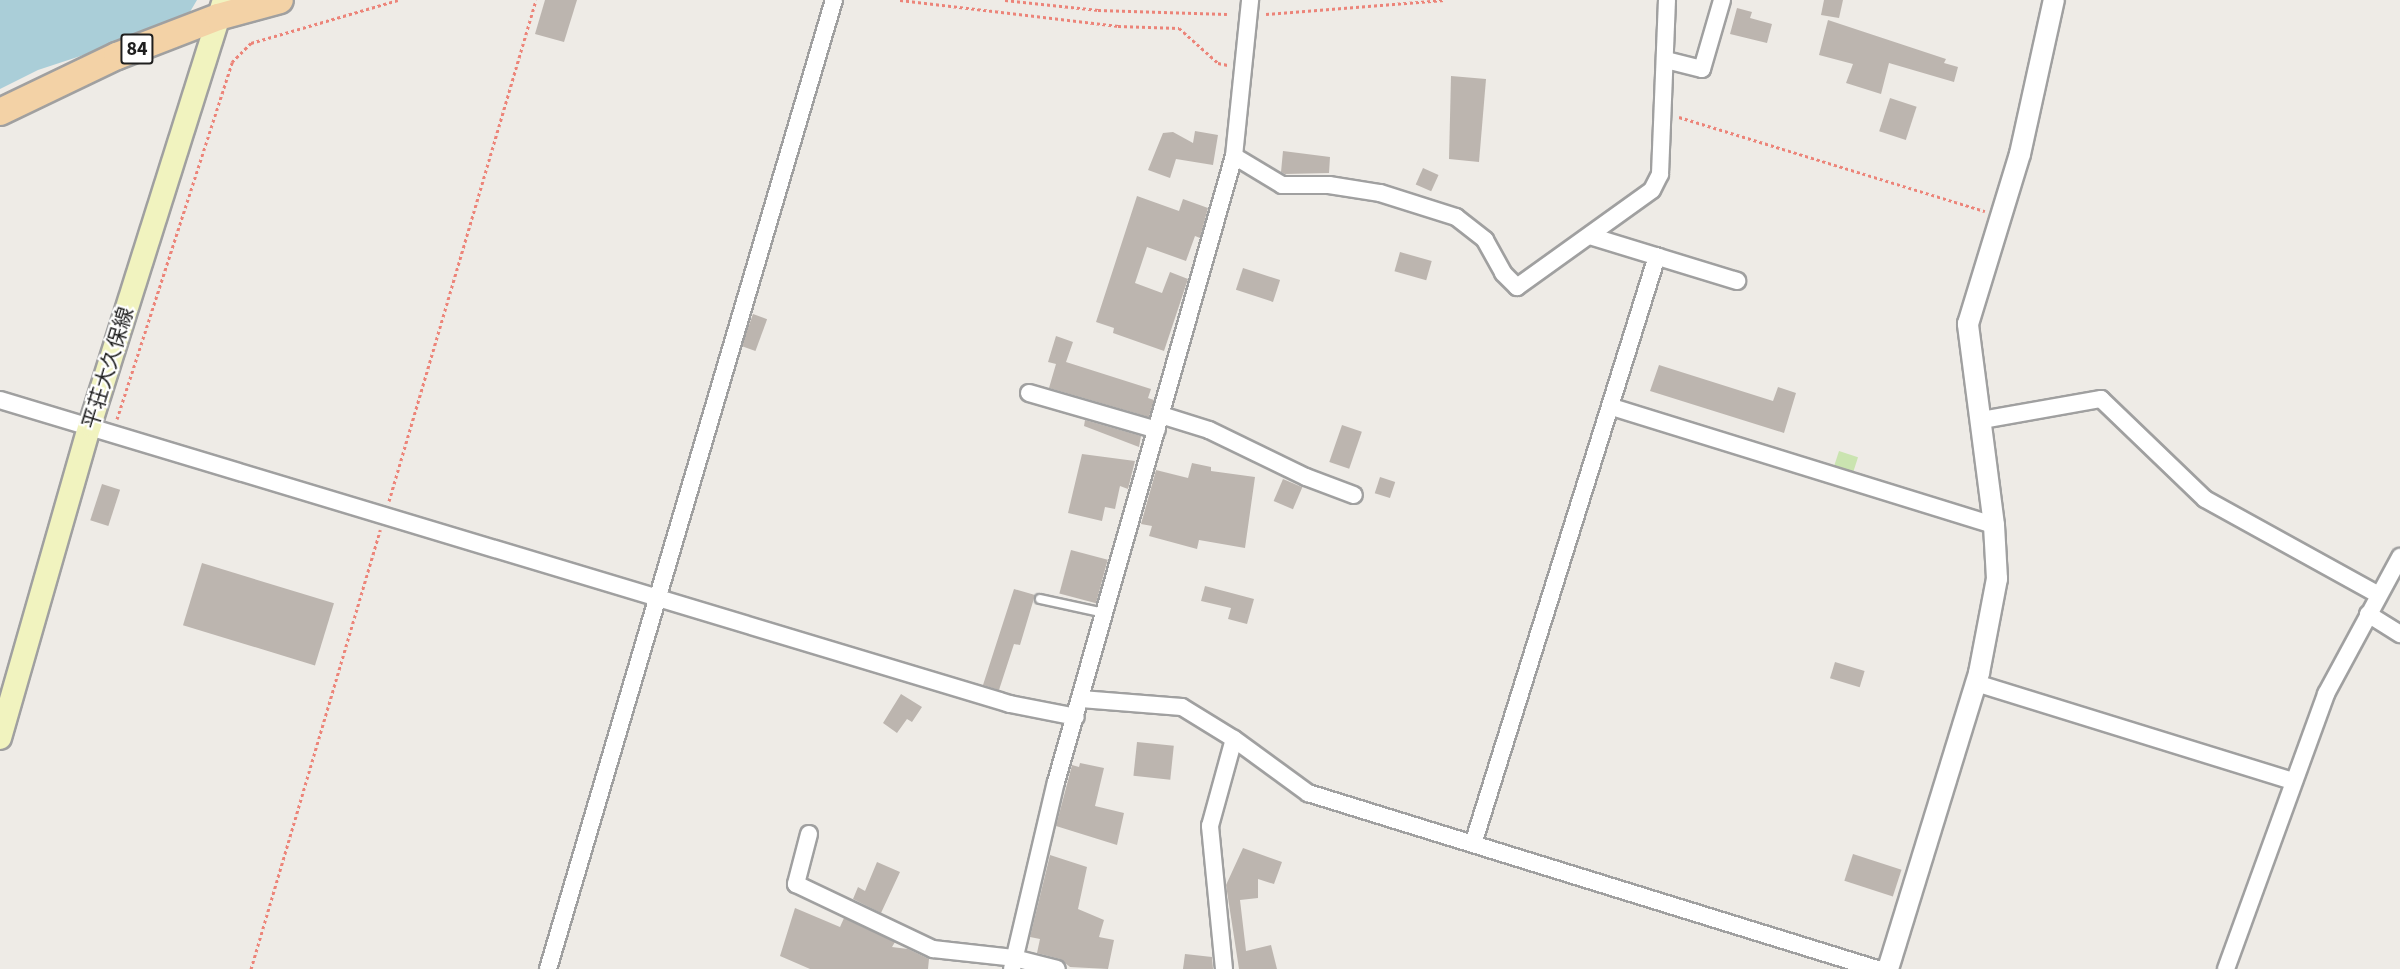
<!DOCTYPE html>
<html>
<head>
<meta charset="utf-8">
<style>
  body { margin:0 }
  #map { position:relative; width:2400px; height:969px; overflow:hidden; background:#eeebe6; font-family:"Source Sans 3","Noto Sans JP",sans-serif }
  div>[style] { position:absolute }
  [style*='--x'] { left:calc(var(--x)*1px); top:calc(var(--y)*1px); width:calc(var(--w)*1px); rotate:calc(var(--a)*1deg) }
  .grass>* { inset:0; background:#cae4b0; transform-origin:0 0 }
  .water>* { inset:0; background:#aaced8 }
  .building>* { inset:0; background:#bcb5af; transform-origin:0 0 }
  .path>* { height:3px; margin-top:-1.5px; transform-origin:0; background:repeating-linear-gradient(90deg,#ec8479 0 3px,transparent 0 6px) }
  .roads { filter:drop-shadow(2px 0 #a0a0a0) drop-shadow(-2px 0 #a0a0a0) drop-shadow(0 2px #a0a0a0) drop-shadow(0 -2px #a0a0a0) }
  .service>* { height:8px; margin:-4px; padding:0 4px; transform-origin:4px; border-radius:4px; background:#fff }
  .minor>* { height:16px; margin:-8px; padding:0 8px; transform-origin:8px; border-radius:8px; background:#fff }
  .tertiary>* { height:20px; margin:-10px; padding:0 10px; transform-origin:10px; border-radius:10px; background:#fff }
  .secondary>* { height:22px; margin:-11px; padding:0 11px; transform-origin:11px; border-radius:11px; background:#f1f3bf }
  .primary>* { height:26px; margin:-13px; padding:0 13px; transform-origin:13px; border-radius:13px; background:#f3d2a6 }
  span { translate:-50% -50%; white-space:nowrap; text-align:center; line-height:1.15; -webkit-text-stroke:4.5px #fff; paint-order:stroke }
  .shield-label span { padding:2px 4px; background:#fff; border:2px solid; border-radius:4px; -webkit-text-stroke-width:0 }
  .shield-label { font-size:20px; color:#1f1f1f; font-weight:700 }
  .street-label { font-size:21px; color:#1f1f1f }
</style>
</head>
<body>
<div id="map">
  <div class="grass">
    <div style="left:1839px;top:451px;width:20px;height:20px;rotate:18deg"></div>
  </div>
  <div class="water">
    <div style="clip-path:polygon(0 0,197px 0,184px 22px,38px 70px,0 89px)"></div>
  </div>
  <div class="building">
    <div style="clip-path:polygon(545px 0,577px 0,564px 42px,535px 34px)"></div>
    <div style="clip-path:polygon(1824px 0,1843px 0,1839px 18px,1821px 15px)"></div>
    <div style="clip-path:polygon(1737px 8px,1752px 12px,1750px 18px,1772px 24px,1767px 43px,1730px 34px)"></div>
    <div style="clip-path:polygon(1828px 20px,1946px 59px,1944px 63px,1958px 67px,1954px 82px,1889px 63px,1881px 94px,1846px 83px,1853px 64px,1819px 55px)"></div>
    <div style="clip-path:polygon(1451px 76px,1486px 79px,1479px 162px,1449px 159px)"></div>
    <div style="left:1890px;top:98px;width:28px;height:35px;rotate:18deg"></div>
    <div style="clip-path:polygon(1195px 131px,1218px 135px,1213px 165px,1176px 159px,1170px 178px,1148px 170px,1163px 133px,1173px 132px,1193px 143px)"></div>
    <div style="clip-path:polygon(1283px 151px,1330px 157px,1329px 173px,1285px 174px,1281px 172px)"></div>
    <div style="left:1423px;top:168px;width:17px;height:18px;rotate:24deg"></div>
    <div style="clip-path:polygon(1137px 196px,1179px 211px,1183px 199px,1208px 208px,1200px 238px,1195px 236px,1186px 261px,1147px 247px,1135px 283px,1162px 293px,1170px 272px,1188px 279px,1164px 351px,1113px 333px,1114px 328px,1096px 322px)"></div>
    <div style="left:1400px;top:252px;width:33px;height:20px;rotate:16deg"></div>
    <div style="left:1243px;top:268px;width:39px;height:23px;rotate:18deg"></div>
    <div style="left:753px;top:314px;width:15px;height:34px;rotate:20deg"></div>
    <div style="clip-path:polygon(1056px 336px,1073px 342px,1066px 362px,1151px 389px,1148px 398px,1154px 400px,1149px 417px,1049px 388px,1056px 364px,1048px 362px)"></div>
    <div style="clip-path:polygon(1659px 365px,1773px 401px,1778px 387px,1796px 393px,1784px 433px,1650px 391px)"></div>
    <div style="clip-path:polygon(1085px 420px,1141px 436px,1139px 447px,1084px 426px)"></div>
    <div style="left:1342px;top:425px;width:21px;height:39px;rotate:19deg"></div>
    <div style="clip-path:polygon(1082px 454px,1135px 461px,1128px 489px,1120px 486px,1115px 509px,1105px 507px,1102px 521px,1068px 513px)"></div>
    <div style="clip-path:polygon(1192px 463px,1211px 467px,1211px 471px,1255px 477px,1245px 548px,1199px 540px,1197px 549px,1149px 536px,1152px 526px,1141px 524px,1156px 470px,1188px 478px)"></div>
    <div style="left:1380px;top:477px;width:16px;height:17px;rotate:18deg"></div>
    <div style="left:1283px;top:479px;width:21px;height:24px;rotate:23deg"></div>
    <div style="left:102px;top:484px;width:19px;height:38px;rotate:18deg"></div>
    <div style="left:1071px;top:550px;width:38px;height:45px;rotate:15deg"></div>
    <div style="left:202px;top:563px;width:138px;height:65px;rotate:17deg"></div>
    <div style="clip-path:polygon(1205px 586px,1254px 599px,1247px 624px,1228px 619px,1231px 608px,1201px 601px)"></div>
    <div style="clip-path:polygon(1014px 589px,1035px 595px,1020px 645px,1014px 644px,999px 690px,983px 685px)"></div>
    <div style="left:1835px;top:662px;width:31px;height:17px;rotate:17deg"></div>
    <div style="clip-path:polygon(901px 694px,922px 707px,912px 722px,907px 719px,897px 733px,883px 723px)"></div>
    <div style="left:1137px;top:742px;width:37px;height:34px;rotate:6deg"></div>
    <div style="clip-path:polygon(1080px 763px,1104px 768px,1095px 806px,1124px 813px,1117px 845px,1056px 826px,1072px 765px,1079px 767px)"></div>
    <div style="clip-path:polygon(1243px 848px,1282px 862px,1274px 884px,1258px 879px,1258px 898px,1240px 900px,1246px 951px,1271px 945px,1277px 969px,1239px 969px,1226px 885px)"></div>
    <div style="left:1853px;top:854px;width:51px;height:28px;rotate:18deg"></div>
    <div style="clip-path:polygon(1050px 855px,1087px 867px,1078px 909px,1104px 920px,1099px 937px,1114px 940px,1108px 969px,1070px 967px,1060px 959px,1037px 953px,1040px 939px,1030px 937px)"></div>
    <div style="clip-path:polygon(877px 862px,900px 872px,881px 913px,853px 899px,858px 887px,865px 891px)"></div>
    <div style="clip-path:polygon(795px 908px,840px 927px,844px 918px,895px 942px,892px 947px,908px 949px,929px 959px,928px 969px,810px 969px,780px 956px)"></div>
    <div style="clip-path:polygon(1185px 954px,1212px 957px,1213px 969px,1183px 969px)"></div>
  </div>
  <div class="path">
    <div style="--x:900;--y:0;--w:220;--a:6.8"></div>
    <div style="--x:1118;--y:26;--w:61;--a:1.9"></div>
    <div style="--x:1179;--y:28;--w:52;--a:41.9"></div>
    <div style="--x:1218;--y:63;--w:10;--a:11"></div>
    <div style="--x:1005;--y:0;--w:94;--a:6.1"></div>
    <div style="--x:1098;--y:10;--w:129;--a:1.8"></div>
    <div style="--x:1266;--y:14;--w:179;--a:-4.5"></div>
    <div style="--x:1679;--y:117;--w:320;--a:17.1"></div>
    <div style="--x:117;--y:419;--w:375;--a:-72.1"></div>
    <div style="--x:232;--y:62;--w:27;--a:-45"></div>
    <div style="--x:251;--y:43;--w:153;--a:-16.3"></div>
    <div style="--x:389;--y:501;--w:522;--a:-73.65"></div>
    <div style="--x:251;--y:969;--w:458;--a:-73.6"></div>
  </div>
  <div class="roads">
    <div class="service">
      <div style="--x:1040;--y:599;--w:66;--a:12.2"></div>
    </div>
    <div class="minor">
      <div style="--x:1666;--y:60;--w:37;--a:14"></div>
      <div style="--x:1702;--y:69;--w:72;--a:-73.8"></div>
      <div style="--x:1234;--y:156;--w:56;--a:31.1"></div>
      <div style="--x:1282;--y:185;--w:47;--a:0"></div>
      <div style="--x:1329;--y:185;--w:52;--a:8.9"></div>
      <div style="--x:1380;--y:193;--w:80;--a:17.5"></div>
      <div style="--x:1456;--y:217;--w:37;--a:38"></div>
      <div style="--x:1485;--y:240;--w:38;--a:61"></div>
      <div style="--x:1503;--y:273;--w:20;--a:45"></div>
      <div style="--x:1517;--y:287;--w:166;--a:-35.7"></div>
      <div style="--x:1652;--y:190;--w:18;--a:-63"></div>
      <div style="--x:1660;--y:174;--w:174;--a:-87.7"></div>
      <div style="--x:1590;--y:236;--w:154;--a:17"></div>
      <div style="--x:1029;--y:393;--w:133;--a:16.1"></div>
      <div style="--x:0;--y:400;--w:1055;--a:16.75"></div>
      <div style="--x:1010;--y:704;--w:67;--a:11.1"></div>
      <div style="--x:1612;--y:407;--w:400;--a:17.2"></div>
      <div style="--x:1161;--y:415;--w:50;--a:17.4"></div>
      <div style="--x:1209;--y:430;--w:108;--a:25.9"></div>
      <div style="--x:1306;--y:477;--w:51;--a:20.6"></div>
      <div style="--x:1982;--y:420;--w:121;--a:-10"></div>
      <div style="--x:2101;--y:399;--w:144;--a:43.9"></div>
      <div style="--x:2205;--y:499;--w:196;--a:28.9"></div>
      <div style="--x:2368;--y:614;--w:38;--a:32"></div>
      <div style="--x:1976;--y:683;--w:331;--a:17.2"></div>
      <div style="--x:1081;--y:699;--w:101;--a:4.5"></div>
      <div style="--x:1182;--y:707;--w:61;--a:31.6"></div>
      <div style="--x:1234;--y:739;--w:92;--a:36.1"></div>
      <div style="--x:1308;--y:793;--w:596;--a:17.19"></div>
      <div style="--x:809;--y:834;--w:52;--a:104.6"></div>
      <div style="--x:796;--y:884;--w:152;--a:25.4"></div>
      <div style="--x:933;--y:949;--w:81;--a:6.3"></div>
      <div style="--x:1014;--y:958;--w:44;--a:14.3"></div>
      <div style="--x:1473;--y:844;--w:616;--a:-72.62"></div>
      <div style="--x:548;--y:969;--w:1010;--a:-73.56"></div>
      <div style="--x:1012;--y:969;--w:192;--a:-76.8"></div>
      <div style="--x:1056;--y:782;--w:651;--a:-74.13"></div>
      <div style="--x:1234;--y:156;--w:157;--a:-84.1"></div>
      <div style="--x:1224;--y:969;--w:144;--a:-95.6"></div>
      <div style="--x:1210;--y:826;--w:90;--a:-74.6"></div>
      <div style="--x:2226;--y:969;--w:293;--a:-70"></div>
      <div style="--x:2326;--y:694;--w:156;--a:-61.6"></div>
    </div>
    <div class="tertiary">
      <div style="--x:1888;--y:969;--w:310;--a:-72.9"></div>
      <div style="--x:1979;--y:673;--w:96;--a:-79.2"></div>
      <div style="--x:1997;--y:579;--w:54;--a:-93.2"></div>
      <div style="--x:1994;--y:525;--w:203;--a:-97.4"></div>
      <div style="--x:1968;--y:324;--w:178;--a:-73"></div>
      <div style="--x:2020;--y:154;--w:158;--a:-77.6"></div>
    </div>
    <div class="secondary">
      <div style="--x:0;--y:738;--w:326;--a:-74"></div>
      <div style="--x:90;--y:425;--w:446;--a:-72.5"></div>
    </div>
    <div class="primary">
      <div style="--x:0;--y:112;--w:130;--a:-25.6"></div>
      <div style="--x:117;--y:56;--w:108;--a:-21.1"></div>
      <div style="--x:218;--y:17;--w:64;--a:-15.3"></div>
    </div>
  </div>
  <div class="shield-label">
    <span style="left:137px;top:49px">84</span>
  </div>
  <div class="street-label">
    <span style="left:108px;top:368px;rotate:-73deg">平荘大久保線</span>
  </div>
</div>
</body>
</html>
